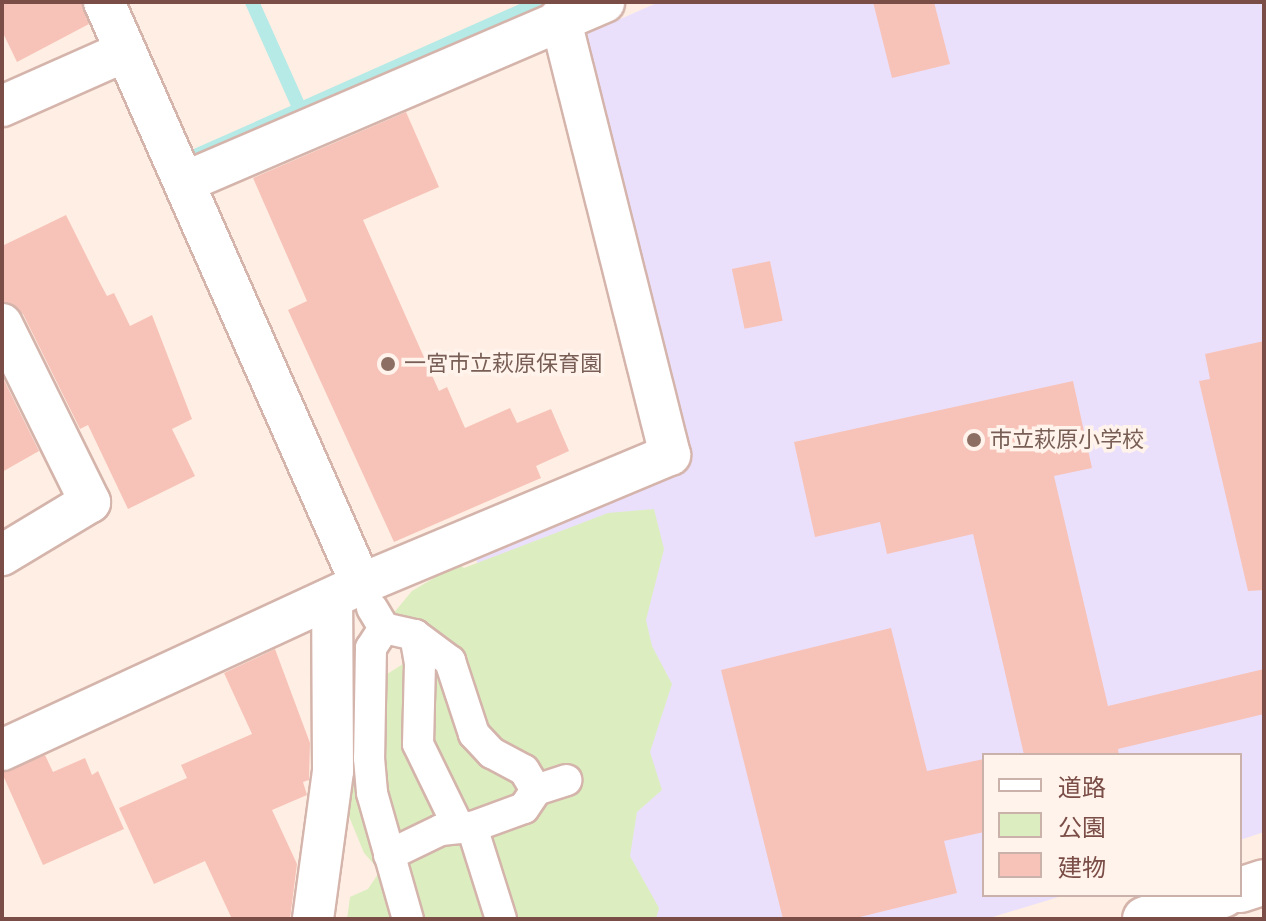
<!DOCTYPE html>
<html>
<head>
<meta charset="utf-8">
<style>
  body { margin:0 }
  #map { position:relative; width:1266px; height:921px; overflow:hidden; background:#ffeee3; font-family:"DM Sans","Noto Sans JP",sans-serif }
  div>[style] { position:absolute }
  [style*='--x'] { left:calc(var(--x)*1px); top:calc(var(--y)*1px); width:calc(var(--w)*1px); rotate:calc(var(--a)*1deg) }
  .education>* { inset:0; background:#ebe0fb }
  .green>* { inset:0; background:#dceec0 }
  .stream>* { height:14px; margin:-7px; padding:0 7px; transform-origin:7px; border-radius:7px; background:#b5eae7 }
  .building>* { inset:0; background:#f7c3b8; transform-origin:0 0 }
  .roads { filter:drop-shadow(2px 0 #d4b4ab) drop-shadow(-2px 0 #d4b4ab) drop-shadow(0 2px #d4b4ab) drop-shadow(0 -2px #d4b4ab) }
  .pedestrian>* { height:30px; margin:-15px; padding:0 15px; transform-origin:15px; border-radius:15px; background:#fff }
  .minor>* { height:40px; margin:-20px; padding:0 20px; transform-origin:20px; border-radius:20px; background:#fff }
  .secondary>* { height:44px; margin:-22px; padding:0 22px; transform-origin:22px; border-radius:22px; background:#fff }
  .dots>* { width:22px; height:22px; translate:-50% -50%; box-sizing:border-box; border:4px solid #fff3ec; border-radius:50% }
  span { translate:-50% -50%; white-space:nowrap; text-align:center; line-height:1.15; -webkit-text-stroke:7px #fff3ec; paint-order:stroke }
  .education-label { font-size:22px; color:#785e54 }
  .left { translate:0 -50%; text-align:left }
  .frame { position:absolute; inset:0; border:4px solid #7a4d46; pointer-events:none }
  .legend { position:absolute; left:982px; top:753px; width:260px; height:144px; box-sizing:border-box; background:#fff3ec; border:2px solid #cab1aa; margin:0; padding:10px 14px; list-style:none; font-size:24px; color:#7a4d46 }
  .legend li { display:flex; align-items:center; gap:16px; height:40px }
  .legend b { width:40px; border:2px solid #cab1aa }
</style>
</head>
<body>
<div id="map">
  <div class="education">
    <div style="clip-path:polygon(659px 2px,1264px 2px,1264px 832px,1240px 840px,1240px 755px,984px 755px,984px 895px,1065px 895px,986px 919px,597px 919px,474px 553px,683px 470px,577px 38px)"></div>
  </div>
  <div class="green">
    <div style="clip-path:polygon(654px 509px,664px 549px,646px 620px,652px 646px,672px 684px,650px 752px,662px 790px,637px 812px,630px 856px,659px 908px,656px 919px,347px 919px,350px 897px,368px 889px,380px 871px,364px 853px,348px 814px,354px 763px,348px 718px,356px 694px,406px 662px,392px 615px,412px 591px,434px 578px,436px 551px,464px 568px,608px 513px)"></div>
  </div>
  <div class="stream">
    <div style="--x:252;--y:2;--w:115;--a:65.9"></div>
    <div style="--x:191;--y:158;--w:384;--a:-24"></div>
  </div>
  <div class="building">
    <div style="clip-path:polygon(2px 2px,81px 2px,89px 24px,17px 62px,2px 31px)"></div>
    <div style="clip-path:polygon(873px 2px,934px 2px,950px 64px,892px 78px)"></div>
    <div style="clip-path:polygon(406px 112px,439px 187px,363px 220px,439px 391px,447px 387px,465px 428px,510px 408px,517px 423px,551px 409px,569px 451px,536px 466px,541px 478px,394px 542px,288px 310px,307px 301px,253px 178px)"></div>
    <div style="clip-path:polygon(66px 215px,100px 283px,107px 296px,114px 293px,130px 326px,152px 315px,192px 419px,172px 429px,195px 476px,128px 509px,88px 425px,80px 429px,23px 314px,2px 301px,2px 246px)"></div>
    <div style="left:770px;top:261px;width:61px;height:39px;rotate:78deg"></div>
    <div style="clip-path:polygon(1264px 341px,1264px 590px,1248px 591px,1199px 381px,1210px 379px,1205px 354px)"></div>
    <div style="clip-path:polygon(2px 376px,39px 451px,2px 472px)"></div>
    <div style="clip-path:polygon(1073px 381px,1092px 468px,1054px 476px,1108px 706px,1264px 669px,1264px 714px,1118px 749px,1119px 755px,1024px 755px,973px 534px,887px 554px,880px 522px,815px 537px,794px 442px)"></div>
    <div style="clip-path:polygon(891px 628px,927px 771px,984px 759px,984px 832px,944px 841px,957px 893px,852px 919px,783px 919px,721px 670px)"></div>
    <div style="clip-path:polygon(275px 649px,310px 743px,309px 780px,303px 782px,307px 795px,272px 810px,297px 864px,290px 919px,232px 919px,205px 861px,154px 884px,119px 808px,187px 778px,181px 765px,252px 734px,224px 673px)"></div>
    <div style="clip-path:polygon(45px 755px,53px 772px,85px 758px,92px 775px,98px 771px,124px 829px,43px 865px,2px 773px)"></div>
  </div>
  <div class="roads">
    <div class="pedestrian">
      <div style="--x:372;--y:608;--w:23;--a:59"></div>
      <div style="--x:384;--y:628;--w:32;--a:13"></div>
      <div style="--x:415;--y:635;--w:44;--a:36.6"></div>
      <div style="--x:450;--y:661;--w:77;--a:71.8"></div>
      <div style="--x:474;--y:734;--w:26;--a:47"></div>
      <div style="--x:492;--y:753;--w:36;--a:28"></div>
      <div style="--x:524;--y:770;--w:23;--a:59"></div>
      <div style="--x:384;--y:628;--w:24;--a:123"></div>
      <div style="--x:371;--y:648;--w:110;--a:91"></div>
      <div style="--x:369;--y:758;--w:35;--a:85"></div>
      <div style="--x:372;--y:793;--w:131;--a:74.1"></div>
      <div style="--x:415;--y:635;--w:28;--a:80"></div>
      <div style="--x:420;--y:663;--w:81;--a:91.4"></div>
      <div style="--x:418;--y:744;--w:93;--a:64"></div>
      <div style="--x:472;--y:827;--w:96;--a:72.5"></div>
      <div style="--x:389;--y:855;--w:58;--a:-25.7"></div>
      <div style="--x:441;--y:830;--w:31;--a:-6"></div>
      <div style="--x:472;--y:827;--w:55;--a:-20.1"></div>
      <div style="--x:524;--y:808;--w:22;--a:-56"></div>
      <div style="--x:536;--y:790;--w:32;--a:-18"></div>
    </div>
    <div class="minor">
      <div style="--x:104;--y:2;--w:636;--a:66.17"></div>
      <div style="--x:2;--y:106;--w:133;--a:-23.9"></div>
      <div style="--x:185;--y:182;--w:456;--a:-23.2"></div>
      <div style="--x:2;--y:324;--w:199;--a:63.7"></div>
      <div style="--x:90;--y:502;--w:103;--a:148.9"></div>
      <div style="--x:2;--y:750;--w:396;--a:-24.8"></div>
      <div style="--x:361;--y:584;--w:335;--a:-22.7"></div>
      <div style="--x:670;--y:455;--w:451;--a:-104.1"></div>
      <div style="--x:313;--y:919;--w:149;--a:-82.3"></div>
      <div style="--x:333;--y:771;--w:170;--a:-90.3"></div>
    </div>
    <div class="secondary">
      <div style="--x:1240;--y:890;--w:25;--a:-18"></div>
      <div style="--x:1145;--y:919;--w:82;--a:-17.1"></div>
    </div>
  </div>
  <div class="dots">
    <div style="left:388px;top:364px;background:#8d6e63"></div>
    <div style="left:974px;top:440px;background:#8d6e63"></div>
  </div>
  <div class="education-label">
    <span class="left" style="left:404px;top:364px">一宮市立萩原保育園</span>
    <span class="left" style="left:990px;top:440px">市立萩原小学校</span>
  </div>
  <div class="frame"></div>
  <ul class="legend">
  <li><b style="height:10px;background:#fff"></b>道路</li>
  <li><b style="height:22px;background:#dceec0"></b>公園</li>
  <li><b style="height:22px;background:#f7c3b8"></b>建物</li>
  </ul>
</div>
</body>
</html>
